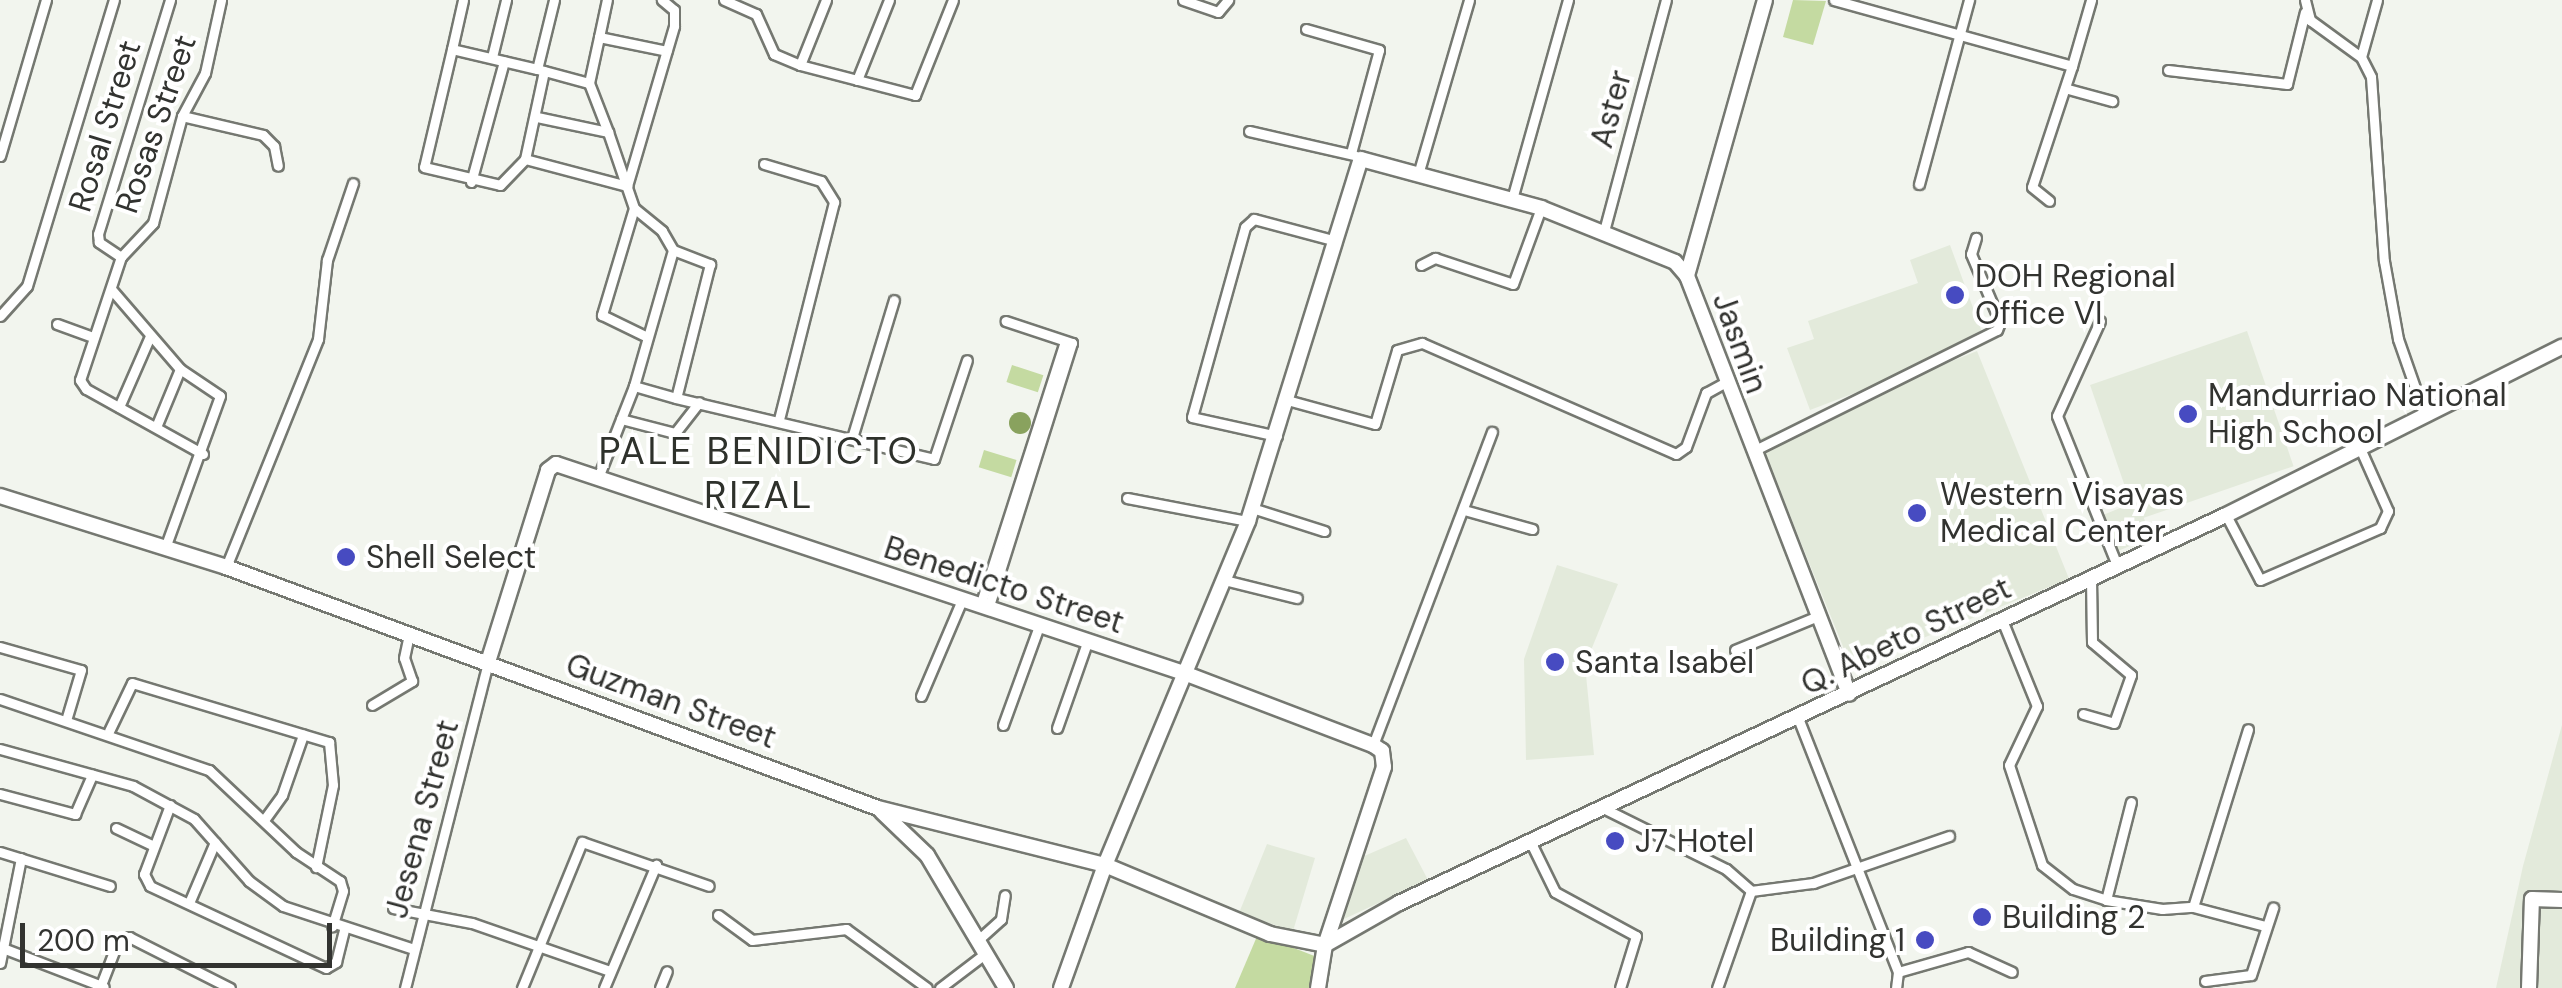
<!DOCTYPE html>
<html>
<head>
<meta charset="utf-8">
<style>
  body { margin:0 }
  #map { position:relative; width:2562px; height:988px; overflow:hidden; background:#f2f5ee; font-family:"DM Sans",sans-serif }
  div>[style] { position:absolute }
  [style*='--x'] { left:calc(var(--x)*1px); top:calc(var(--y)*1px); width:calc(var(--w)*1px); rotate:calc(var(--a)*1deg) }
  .built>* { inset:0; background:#e3eadb; transform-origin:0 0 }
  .green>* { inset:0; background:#c4daa1; transform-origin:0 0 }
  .water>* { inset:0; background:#89a25e }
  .round { border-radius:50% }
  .roads { filter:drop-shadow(2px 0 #757871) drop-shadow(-2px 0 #757871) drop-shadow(0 2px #757871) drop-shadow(0 -2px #757871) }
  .street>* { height:9px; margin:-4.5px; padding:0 4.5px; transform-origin:4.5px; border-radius:4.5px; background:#fff }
  .secondary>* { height:14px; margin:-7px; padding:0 7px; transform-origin:7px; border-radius:7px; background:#fff }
  .dots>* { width:28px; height:28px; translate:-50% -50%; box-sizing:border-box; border:5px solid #fff; border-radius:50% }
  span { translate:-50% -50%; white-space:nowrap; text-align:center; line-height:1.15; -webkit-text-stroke:8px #fff; paint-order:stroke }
  .street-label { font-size:32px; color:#323330 }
  .poi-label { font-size:32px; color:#323330 }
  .left { translate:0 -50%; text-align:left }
  .right { translate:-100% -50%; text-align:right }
  .quarter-label { font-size:38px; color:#2e312b; letter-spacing:2.5px }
  .scale { position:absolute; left:20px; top:923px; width:312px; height:45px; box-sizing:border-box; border:5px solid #323330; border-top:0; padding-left:12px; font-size:30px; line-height:35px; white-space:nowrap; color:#323330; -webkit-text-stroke:8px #fff; paint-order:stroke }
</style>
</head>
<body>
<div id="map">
  <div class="built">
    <div style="clip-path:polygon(1950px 245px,1986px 343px,1810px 410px,1787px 348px,1814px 339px,1808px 321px,1918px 283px,1910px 260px)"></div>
    <div style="left:2247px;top:331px;width:143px;height:166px;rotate:71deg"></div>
    <div style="left:1977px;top:351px;width:246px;height:235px;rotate:68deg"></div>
    <div style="clip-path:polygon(2134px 492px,2151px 537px,2118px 551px,2103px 515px,2125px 506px,2122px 499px)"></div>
    <div style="clip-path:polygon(1557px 565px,1618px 584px,1585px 665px,1594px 755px,1526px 760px,1524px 659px)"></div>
    <div style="clip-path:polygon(2562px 725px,2562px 988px,2496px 988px,2523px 866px)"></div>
    <div style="clip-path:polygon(1406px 838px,1428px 880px,1344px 919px,1362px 857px)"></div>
    <div style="clip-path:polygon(1267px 844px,1315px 858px,1293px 931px,1239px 913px)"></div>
  </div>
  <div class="green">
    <div style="clip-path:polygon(1793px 0,1826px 1px,1813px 45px,1783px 37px)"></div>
    <div style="left:1012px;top:365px;width:33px;height:18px;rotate:18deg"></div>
    <div style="left:984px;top:450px;width:34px;height:18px;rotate:17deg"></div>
    <div style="clip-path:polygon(1258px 934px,1317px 957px,1309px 988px,1235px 988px)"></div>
  </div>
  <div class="water">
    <div class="round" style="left:1009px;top:412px;width:22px;height:22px"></div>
  </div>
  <div class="roads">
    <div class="street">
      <div style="--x:554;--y:0;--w:71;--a:103.8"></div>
      <div style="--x:537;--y:69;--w:87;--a:-166.8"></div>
      <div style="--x:452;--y:49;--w:121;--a:103.3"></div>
      <div style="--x:424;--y:167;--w:78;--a:13.3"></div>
      <div style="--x:500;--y:185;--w:36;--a:-46"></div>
      <div style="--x:525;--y:159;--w:106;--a:14.8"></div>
      <div style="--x:627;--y:186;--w:167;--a:-73.6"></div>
      <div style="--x:674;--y:26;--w:16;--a:-90"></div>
      <div style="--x:674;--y:10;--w:16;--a:-140"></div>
      <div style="--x:724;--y:0;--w:35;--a:24"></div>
      <div style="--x:756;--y:14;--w:44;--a:65.8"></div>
      <div style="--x:774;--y:54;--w:28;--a:23"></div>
      <div style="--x:800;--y:65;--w:70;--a:-68.2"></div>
      <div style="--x:1183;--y:0;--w:37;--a:19"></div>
      <div style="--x:1218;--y:12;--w:16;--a:-50"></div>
      <div style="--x:1834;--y:0;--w:247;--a:15.5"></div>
      <div style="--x:2072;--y:66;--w:127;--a:108.3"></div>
      <div style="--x:2032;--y:187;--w:22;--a:39"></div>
      <div style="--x:2305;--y:0;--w:21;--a:76"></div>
      <div style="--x:2310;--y:20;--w:63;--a:36"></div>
      <div style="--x:2361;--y:57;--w:22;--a:63"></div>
      <div style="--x:2371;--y:77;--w:184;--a:86"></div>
      <div style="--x:2384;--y:261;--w:79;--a:79.8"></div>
      <div style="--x:2398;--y:339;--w:82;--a:70.7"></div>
      <div style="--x:1306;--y:29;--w:76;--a:16"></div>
      <div style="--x:1379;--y:50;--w:107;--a:105.2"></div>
      <div style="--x:599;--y:37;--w:38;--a:-78"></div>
      <div style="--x:452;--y:49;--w:50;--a:-77.3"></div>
      <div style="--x:492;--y:57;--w:59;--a:-76.2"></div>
      <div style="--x:2361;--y:57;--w:59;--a:-74.3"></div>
      <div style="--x:800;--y:65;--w:119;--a:14.6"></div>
      <div style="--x:915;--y:95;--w:102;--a:-68.2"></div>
      <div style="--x:2072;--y:66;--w:69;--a:-73.9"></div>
      <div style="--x:537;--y:69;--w:54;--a:15.1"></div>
      <div style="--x:589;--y:83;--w:47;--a:-77.7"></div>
      <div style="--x:599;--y:37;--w:69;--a:11.6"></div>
      <div style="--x:2168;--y:70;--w:120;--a:6.7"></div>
      <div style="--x:2287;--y:84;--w:74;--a:-76"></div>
      <div style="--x:857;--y:80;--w:86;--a:-68.2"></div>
      <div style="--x:2068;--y:89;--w:46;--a:15.3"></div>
      <div style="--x:182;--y:116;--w:83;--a:13.2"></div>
      <div style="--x:263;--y:135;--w:16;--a:45"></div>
      <div style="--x:274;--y:146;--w:20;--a:79"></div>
      <div style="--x:537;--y:117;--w:73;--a:11.9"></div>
      <div style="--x:608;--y:132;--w:53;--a:-111.2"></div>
      <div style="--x:1249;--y:131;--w:108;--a:12.9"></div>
      <div style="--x:608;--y:132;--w:80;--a:71.1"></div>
      <div style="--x:634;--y:208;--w:36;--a:39"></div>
      <div style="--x:662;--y:231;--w:22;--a:60"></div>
      <div style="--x:673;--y:250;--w:40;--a:21"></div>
      <div style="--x:710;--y:264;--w:138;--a:104.2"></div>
      <div style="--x:676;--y:398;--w:265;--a:13.3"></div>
      <div style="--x:934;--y:459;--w:104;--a:-71.6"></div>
      <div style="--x:0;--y:156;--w:163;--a:-73.6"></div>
      <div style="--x:525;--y:159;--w:90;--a:-77.8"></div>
      <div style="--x:764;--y:164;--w:59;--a:16.6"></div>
      <div style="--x:821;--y:181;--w:25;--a:58"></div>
      <div style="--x:834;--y:202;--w:225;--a:104.2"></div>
      <div style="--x:1419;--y:171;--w:178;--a:-73.7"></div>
      <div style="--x:471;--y:182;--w:125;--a:-74.7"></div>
      <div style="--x:1919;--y:184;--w:191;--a:-74.8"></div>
      <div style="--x:1512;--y:199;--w:207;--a:-74.3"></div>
      <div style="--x:634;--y:208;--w:112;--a:106.7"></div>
      <div style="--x:602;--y:315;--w:48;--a:26"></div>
      <div style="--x:1604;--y:231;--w:239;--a:-75"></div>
      <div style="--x:121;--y:257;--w:27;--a:-146"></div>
      <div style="--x:99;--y:242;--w:8;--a:-97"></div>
      <div style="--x:98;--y:234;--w:245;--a:-72.9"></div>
      <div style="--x:1421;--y:265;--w:16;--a:-27"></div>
      <div style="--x:1435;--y:258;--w:82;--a:18.4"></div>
      <div style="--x:1513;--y:284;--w:81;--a:-69.8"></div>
      <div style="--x:111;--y:289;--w:106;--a:49.2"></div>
      <div style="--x:180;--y:369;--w:48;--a:34"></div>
      <div style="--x:220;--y:396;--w:162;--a:109.9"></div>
      <div style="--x:0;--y:316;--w:40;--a:-48"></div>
      <div style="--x:27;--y:286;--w:299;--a:-73.1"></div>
      <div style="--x:2100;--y:321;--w:104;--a:114.4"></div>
      <div style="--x:2057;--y:416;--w:161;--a:68.1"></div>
      <div style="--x:57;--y:324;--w:38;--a:20"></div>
      <div style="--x:634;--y:386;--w:44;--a:15.9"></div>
      <div style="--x:1287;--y:400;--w:91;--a:15.3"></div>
      <div style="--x:1375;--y:424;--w:77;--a:-73.4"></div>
      <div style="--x:1397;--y:350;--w:26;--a:-16"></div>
      <div style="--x:1422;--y:343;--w:277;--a:23.6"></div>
      <div style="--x:1676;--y:454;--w:12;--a:-35"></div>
      <div style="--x:1686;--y:447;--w:58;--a:-69.7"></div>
      <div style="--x:1706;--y:393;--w:21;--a:-29"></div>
      <div style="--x:119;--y:407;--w:77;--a:-66.4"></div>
      <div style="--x:621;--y:419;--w:56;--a:14.5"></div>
      <div style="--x:675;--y:433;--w:39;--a:-52"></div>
      <div style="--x:156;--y:427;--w:63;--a:-67.5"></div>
      <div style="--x:1277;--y:436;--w:87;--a:-167.4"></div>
      <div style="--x:1192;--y:417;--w:197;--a:-74.4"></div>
      <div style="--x:1245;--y:227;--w:12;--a:-42"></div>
      <div style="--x:1254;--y:219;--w:85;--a:15"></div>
      <div style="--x:852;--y:438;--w:144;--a:-73.1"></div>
      <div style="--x:1753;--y:451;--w:272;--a:-26.4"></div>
      <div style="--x:1997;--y:330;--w:9;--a:-69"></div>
      <div style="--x:2000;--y:322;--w:74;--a:-113.1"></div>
      <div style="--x:1971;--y:254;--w:17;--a:-73"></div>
      <div style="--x:203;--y:454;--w:134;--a:-150.9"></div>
      <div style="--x:86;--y:389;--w:11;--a:-124"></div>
      <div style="--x:80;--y:380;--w:130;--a:-71.6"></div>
      <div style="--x:121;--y:257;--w:47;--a:-46.7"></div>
      <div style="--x:153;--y:223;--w:111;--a:-74.8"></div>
      <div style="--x:182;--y:116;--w:49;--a:-61.9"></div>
      <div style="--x:205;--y:73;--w:75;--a:-77.6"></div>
      <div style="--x:599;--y:475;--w:96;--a:-68.5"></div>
      <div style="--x:634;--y:386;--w:141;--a:-74"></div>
      <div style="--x:1127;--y:498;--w:123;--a:10.8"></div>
      <div style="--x:1252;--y:508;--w:76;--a:17.7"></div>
      <div style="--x:1464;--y:510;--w:71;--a:15.6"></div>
      <div style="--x:2226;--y:515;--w:73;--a:62.4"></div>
      <div style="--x:2260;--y:580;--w:131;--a:-23.4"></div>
      <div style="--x:2380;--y:528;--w:19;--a:-65"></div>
      <div style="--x:2388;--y:511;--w:69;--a:-114"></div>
      <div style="--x:226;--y:567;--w:246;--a:-68"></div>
      <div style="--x:318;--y:339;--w:80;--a:-83.5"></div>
      <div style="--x:327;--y:260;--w:81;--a:-71.3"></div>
      <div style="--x:1224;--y:580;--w:75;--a:13.9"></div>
      <div style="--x:980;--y:606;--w:278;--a:-72.2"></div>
      <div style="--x:988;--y:609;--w:279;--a:-72.5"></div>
      <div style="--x:1072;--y:343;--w:70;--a:-161.6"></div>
      <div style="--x:2002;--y:620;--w:93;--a:67.9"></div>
      <div style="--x:2037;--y:706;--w:65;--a:115.4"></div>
      <div style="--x:2009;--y:765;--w:105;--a:71.7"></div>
      <div style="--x:2042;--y:865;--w:39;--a:38"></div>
      <div style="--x:2073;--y:889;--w:35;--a:18"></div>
      <div style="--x:2106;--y:900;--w:101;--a:-75.7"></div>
      <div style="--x:0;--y:647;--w:84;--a:15.9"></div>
      <div style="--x:81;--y:670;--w:49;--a:106.6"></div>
      <div style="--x:1735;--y:650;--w:90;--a:-22.3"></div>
      <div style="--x:921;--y:696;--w:104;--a:-66.9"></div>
      <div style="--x:0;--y:699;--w:221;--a:18.8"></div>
      <div style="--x:209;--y:770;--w:120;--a:43.3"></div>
      <div style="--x:296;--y:852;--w:53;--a:33.4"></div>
      <div style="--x:340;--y:881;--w:10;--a:73"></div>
      <div style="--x:343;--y:891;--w:37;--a:107"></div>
      <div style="--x:372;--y:705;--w:47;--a:-31"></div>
      <div style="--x:412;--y:681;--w:24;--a:-109"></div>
      <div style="--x:404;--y:658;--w:24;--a:-78"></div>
      <div style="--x:2083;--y:714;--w:32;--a:16"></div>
      <div style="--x:2114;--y:723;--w:51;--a:-70.5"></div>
      <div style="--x:2131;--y:675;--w:51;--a:-139.8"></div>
      <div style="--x:2092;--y:642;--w:64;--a:-90.9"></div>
      <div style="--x:1798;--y:718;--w:273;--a:68.5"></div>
      <div style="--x:1898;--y:972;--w:16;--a:97"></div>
      <div style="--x:1003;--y:725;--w:105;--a:-70"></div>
      <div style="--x:1057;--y:728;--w:90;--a:-70.6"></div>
      <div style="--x:109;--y:731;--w:53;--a:-64.4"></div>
      <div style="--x:132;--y:683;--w:206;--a:16.7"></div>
      <div style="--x:329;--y:742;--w:43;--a:84.7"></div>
      <div style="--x:333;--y:785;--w:84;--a:101.7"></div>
      <div style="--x:1373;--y:745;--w:335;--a:-69.2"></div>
      <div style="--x:0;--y:749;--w:138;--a:15.5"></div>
      <div style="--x:133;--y:786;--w:69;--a:28.4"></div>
      <div style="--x:194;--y:819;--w:83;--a:48.4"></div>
      <div style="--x:249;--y:881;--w:42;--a:36.3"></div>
      <div style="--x:283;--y:906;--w:138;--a:18.2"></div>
      <div style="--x:0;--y:794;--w:78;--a:14.9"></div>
      <div style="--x:75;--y:814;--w:43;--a:-66.4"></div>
      <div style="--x:170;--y:805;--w:74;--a:110.6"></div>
      <div style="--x:144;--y:874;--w:13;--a:63"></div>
      <div style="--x:150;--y:886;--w:194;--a:25"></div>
      <div style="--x:326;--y:968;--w:12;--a:-31"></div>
      <div style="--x:336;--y:962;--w:33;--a:-76"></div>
      <div style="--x:1605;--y:809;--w:135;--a:26.4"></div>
      <div style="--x:1726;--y:869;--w:33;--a:41"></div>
      <div style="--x:1751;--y:891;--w:103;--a:109.3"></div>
      <div style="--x:264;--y:820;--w:31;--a:-54"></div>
      <div style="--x:282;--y:795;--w:64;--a:-70.7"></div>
      <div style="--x:116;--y:828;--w:42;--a:25.3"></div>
      <div style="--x:1532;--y:845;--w:52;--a:63.9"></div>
      <div style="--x:1555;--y:892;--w:92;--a:28.5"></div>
      <div style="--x:1636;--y:936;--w:54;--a:107.1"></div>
      <div style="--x:0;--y:852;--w:115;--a:17.2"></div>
      <div style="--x:1751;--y:891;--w:63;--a:-7.4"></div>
      <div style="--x:1813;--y:883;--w:144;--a:-19.1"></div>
      <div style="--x:2106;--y:900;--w:57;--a:9.1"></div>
      <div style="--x:2162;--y:909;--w:31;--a:-4"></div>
      <div style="--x:2193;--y:907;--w:186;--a:-72.8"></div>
      <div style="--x:189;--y:903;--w:66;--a:-66.9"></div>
      <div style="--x:2193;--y:907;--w:74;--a:14.8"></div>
      <div style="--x:393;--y:908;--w:80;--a:10.8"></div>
      <div style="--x:472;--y:923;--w:146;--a:19.2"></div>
      <div style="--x:718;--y:915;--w:42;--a:36.3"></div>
      <div style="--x:752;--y:940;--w:95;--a:-6.7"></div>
      <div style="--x:846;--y:929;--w:100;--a:36.1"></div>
      <div style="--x:978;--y:940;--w:31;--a:-42"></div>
      <div style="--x:1001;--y:919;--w:24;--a:-81"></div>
      <div style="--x:0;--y:947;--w:111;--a:21"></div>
      <div style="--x:0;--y:963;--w:107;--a:-78.7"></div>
      <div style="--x:1898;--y:972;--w:73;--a:-15.9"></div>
      <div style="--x:1968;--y:952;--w:48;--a:24.4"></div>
      <div style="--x:2205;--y:981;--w:46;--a:-7.4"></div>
      <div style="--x:2251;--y:975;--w:71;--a:-71.8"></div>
      <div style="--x:101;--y:985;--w:47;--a:-68.9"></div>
      <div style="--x:118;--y:941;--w:12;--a:-20"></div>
      <div style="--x:129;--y:937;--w:113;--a:26.8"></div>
      <div style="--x:405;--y:988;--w:336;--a:-75.7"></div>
      <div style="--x:522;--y:988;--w:158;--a:-67.7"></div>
      <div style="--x:582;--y:842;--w:134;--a:19.1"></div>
      <div style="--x:604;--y:988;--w:134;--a:-67.1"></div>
      <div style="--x:660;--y:988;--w:18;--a:-68"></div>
      <div style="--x:940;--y:988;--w:58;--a:-37.3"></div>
    </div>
    <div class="secondary">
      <div style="--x:1765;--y:0;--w:287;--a:105.8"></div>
      <div style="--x:1687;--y:276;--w:448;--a:68.8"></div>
      <div style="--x:0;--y:496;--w:237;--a:17.4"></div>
      <div style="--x:226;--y:567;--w:695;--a:20.29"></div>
      <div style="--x:878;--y:808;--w:234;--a:14.1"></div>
      <div style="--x:1105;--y:865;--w:179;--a:22.7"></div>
      <div style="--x:1270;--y:934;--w:56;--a:11.3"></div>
      <div style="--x:488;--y:662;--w:201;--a:-72.6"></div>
      <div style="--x:548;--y:470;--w:10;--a:-37"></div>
      <div style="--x:556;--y:464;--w:662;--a:18.41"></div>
      <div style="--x:1184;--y:673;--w:202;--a:20.9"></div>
      <div style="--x:1373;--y:745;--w:11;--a:34"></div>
      <div style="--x:1382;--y:751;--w:16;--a:83"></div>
      <div style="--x:1384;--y:767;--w:188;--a:108.3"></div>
      <div style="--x:1325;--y:945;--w:44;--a:99.2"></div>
      <div style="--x:882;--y:812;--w:62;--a:43.7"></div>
      <div style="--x:927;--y:855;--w:155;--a:59.3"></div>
      <div style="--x:1325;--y:945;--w:85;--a:-29.6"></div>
      <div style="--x:1399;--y:903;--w:913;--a:-25.13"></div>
      <div style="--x:2226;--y:515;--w:376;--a:-26.6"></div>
      <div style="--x:1061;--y:988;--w:131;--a:-70.3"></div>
      <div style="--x:1105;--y:865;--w:373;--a:-67.4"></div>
      <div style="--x:1248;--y:521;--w:379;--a:-72.7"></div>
      <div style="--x:1361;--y:159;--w:187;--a:15.2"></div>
      <div style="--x:1541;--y:208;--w:144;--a:21.9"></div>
      <div style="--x:1675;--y:262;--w:18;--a:49"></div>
      <div style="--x:2529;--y:988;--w:89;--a:-88.1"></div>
      <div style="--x:2532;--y:899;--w:30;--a:2"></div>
    </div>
  </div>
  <div class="dots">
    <div style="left:1955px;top:295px;background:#474bc1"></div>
    <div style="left:2188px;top:414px;background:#474bc1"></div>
    <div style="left:1917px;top:513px;background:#474bc1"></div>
    <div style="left:346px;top:557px;background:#474bc1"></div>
    <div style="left:1555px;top:662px;background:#474bc1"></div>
    <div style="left:1615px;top:841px;background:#474bc1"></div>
    <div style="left:1982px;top:917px;background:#474bc1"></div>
    <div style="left:1925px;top:940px;background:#474bc1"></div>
  </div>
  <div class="street-label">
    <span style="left:1611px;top:109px;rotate:-75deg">Aster</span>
    <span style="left:156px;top:124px;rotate:-71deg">Rosas Street</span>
    <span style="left:105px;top:126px;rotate:-73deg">Rosal Street</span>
    <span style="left:1740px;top:343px;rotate:70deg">Jasmin</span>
    <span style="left:1004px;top:585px;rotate:18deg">Benedicto Street</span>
    <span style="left:1906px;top:636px;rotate:-26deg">Q. Abeto Street</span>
    <span style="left:671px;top:701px;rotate:20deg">Guzman Street</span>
    <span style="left:422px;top:819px;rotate:-75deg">Jesena Street</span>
  </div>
  <div class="poi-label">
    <span class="left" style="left:1975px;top:295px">DOH Regional<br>Office VI</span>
    <span class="left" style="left:2208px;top:414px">Mandurriao National<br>High School</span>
    <span class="left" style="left:1940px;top:513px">Western Visayas<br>Medical Center</span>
    <span class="left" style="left:366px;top:557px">Shell Select</span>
    <span class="left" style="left:1575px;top:662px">Santa Isabel</span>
    <span class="left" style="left:1635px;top:841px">J7 Hotel</span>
    <span class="left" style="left:2002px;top:917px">Building 2</span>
    <span class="right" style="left:1905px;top:940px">Building 1</span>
  </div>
  <div class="quarter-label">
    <span style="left:759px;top:474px">PALE BENIDICTO<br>RIZAL</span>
  </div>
  <div class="scale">200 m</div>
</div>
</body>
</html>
